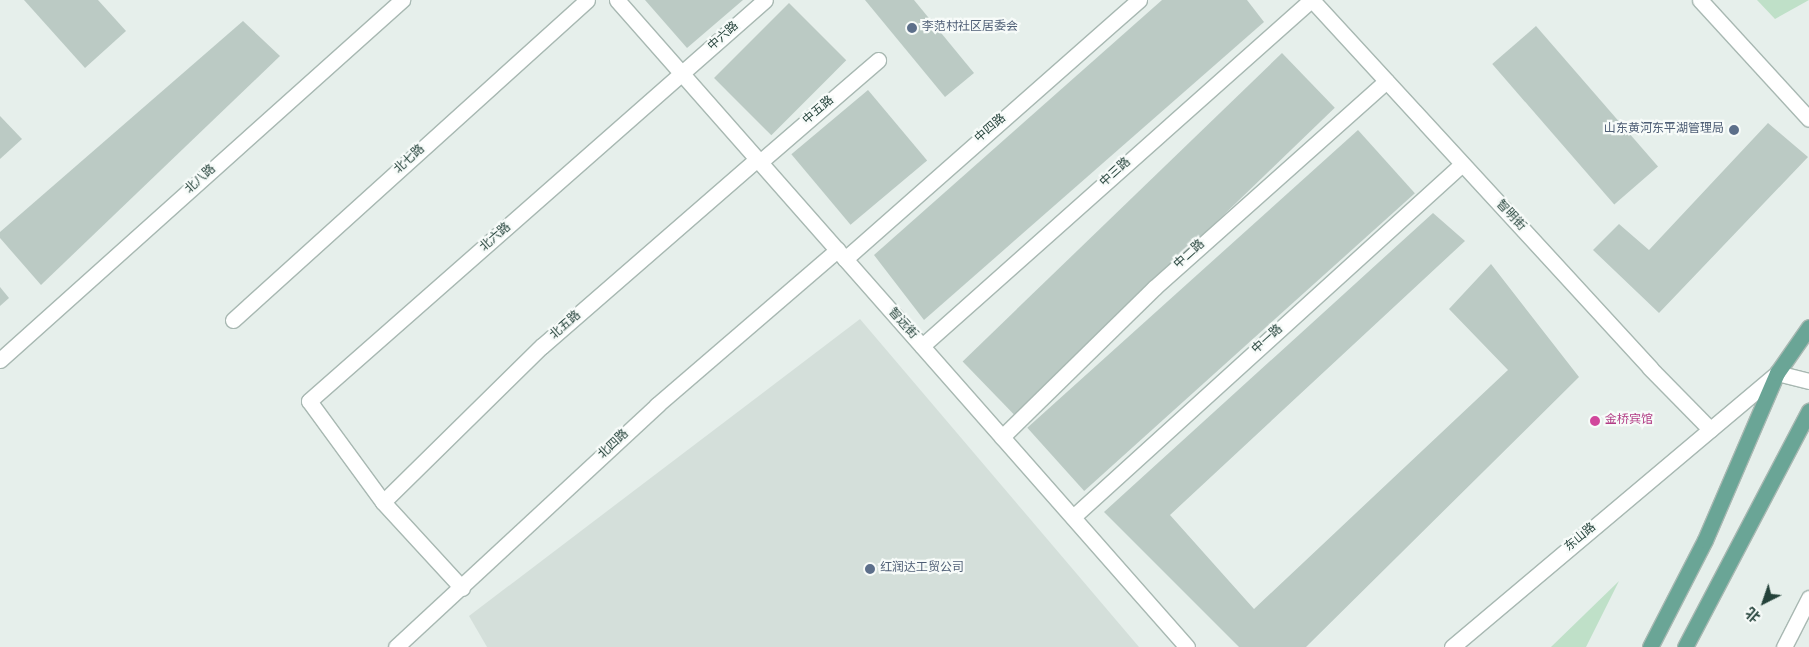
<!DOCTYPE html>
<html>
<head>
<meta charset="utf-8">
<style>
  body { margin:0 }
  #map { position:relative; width:1809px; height:647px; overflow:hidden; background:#e6efeb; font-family:Overpass,"Noto Sans SC",sans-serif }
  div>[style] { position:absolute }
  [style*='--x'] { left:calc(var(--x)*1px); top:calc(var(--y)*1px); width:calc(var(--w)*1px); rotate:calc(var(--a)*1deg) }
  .built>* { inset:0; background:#d4dfda }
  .green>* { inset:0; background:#bfe0c8 }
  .building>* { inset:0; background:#bbcac4; transform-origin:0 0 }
  .roads { filter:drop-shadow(1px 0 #a8b8b2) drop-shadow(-1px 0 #a8b8b2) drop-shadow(0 1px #a8b8b2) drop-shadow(0 -1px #a8b8b2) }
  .lane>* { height:15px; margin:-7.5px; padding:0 7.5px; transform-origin:7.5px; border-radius:7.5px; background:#fff }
  .street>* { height:15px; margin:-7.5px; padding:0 7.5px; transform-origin:7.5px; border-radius:7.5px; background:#fff }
  .secondary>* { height:15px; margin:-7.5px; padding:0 7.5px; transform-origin:7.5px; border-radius:7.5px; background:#fff }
  .primary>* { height:15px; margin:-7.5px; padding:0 7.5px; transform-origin:7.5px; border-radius:7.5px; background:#6aa596 }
  .dots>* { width:14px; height:14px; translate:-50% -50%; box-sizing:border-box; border:2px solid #f7fbf9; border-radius:50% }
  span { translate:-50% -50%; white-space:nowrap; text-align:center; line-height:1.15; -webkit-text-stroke:4.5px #f7fbf9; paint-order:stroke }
  .service-label { font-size:12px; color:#4e5e75 }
  .left { translate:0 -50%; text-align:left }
  .right { translate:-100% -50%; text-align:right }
  .street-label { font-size:12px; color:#24423a }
  .hotel-label { font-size:12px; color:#b23c85 }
  .north { position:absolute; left:1739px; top:577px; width:50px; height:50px; -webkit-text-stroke:4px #f7fbf9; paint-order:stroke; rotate:221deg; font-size:14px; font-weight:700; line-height:20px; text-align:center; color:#24423a }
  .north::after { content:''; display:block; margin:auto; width:18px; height:22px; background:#24423a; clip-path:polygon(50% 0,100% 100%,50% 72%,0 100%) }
</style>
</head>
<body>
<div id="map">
  <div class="built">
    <div style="clip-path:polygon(860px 319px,1139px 647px,487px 647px,469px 616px)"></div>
  </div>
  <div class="green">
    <div style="clip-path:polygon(1757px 0,1809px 0,1775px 19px)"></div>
    <div style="clip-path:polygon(1619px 581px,1586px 647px,1551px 647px)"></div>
  </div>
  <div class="building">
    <div style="clip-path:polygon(24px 0,98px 0,126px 31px,85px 68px)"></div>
    <div style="clip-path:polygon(645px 0,743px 0,687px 48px)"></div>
    <div style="clip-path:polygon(865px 0,914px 0,974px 73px,945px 97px)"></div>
    <div style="clip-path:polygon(1162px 0,1247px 0,1264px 22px,924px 320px,874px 255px)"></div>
    <div style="left:789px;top:3px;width:81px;height:106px;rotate:45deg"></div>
    <div style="clip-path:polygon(243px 21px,280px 56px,41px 285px,0 238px,0 232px)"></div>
    <div style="left:1536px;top:26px;width:186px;height:58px;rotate:49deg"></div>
    <div style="left:1282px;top:53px;width:76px;height:444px;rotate:46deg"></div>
    <div style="left:868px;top:90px;width:92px;height:100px;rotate:50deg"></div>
    <div style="clip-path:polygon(0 116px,22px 139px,0 159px)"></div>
    <div style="clip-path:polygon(1768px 123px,1808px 157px,1659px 313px,1593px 250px,1619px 224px,1649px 250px)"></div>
    <div style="left:1358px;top:130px;width:85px;height:445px;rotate:48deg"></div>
    <div style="clip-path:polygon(1433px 213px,1465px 241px,1170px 515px,1254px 609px,1508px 370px,1449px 309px,1491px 264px,1579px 377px,1306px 647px,1239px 647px,1104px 512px)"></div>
    <div style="clip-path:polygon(0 287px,9px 298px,0 306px)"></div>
  </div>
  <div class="roads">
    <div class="lane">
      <div style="--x:1784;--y:647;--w:55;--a:-63"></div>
    </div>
    <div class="street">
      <div style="--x:617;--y:0;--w:862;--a:48.62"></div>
      <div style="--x:1312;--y:0;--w:500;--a:47.4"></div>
      <div style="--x:1650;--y:368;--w:86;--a:45.5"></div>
      <div style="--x:1700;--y:0;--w:161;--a:47.5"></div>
      <div style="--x:760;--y:162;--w:156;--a:-40.8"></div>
      <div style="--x:845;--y:259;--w:392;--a:-41.4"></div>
      <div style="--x:233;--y:320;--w:477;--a:-42.1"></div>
      <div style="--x:922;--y:346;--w:521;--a:-41.65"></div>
      <div style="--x:0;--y:360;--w:540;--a:-41.85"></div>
      <div style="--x:1002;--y:437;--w:213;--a:-44.4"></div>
      <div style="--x:1154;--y:288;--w:311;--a:-41.7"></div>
      <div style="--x:383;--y:502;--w:223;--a:-44.5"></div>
      <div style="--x:542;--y:346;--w:285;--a:-41"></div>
      <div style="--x:1073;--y:517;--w:525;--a:-42.22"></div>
      <div style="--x:462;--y:588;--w:117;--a:-132.6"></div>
      <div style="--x:383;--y:502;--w:125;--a:-126.2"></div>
      <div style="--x:309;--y:401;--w:607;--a:-41.33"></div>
      <div style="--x:396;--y:647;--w:356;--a:-42.8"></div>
      <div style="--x:657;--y:405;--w:238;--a:-40.7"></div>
    </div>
    <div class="secondary">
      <div style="--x:1452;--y:647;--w:425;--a:-40.1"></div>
      <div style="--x:1777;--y:373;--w:33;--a:14"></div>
    </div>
    <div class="primary">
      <div style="--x:1650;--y:647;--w:120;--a:-62.8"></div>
      <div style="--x:1705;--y:540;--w:182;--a:-66.7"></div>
      <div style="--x:1777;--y:373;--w:56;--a:-55.2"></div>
      <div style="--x:1685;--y:647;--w:267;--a:-62.3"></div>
    </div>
  </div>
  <div class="dots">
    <div style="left:912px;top:28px;background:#5c6f8a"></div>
    <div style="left:1734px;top:130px;background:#5c6f8a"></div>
    <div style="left:1595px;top:421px;background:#d1479c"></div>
    <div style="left:870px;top:569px;background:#5c6f8a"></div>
  </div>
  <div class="service-label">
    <span class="left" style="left:922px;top:28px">李范村社区居委会</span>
    <span class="right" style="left:1724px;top:130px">山东黄河东平湖管理局</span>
    <span class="left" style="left:880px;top:569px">红润达工贸公司</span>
  </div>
  <div class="street-label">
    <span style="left:724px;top:37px;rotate:-42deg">中六路</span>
    <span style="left:819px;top:111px;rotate:-41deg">中五路</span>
    <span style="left:991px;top:129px;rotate:-41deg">中四路</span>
    <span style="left:410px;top:160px;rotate:-42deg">北七路</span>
    <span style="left:1116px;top:173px;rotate:-42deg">中三路</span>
    <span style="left:201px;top:180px;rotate:-42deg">北八路</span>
    <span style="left:1510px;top:216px;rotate:47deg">智明街</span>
    <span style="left:496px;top:238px;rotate:-41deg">北六路</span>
    <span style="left:1190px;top:255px;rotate:-42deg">中二路</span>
    <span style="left:902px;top:324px;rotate:48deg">智远街</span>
    <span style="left:566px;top:326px;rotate:-41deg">北五路</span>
    <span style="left:1268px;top:340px;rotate:-42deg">中一路</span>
    <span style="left:614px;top:445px;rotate:-43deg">北四路</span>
    <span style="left:1581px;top:538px;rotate:-40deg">东山路</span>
  </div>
  <div class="hotel-label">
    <span class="left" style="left:1605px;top:421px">金桥宾馆</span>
  </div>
  <div class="north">北</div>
</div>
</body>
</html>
